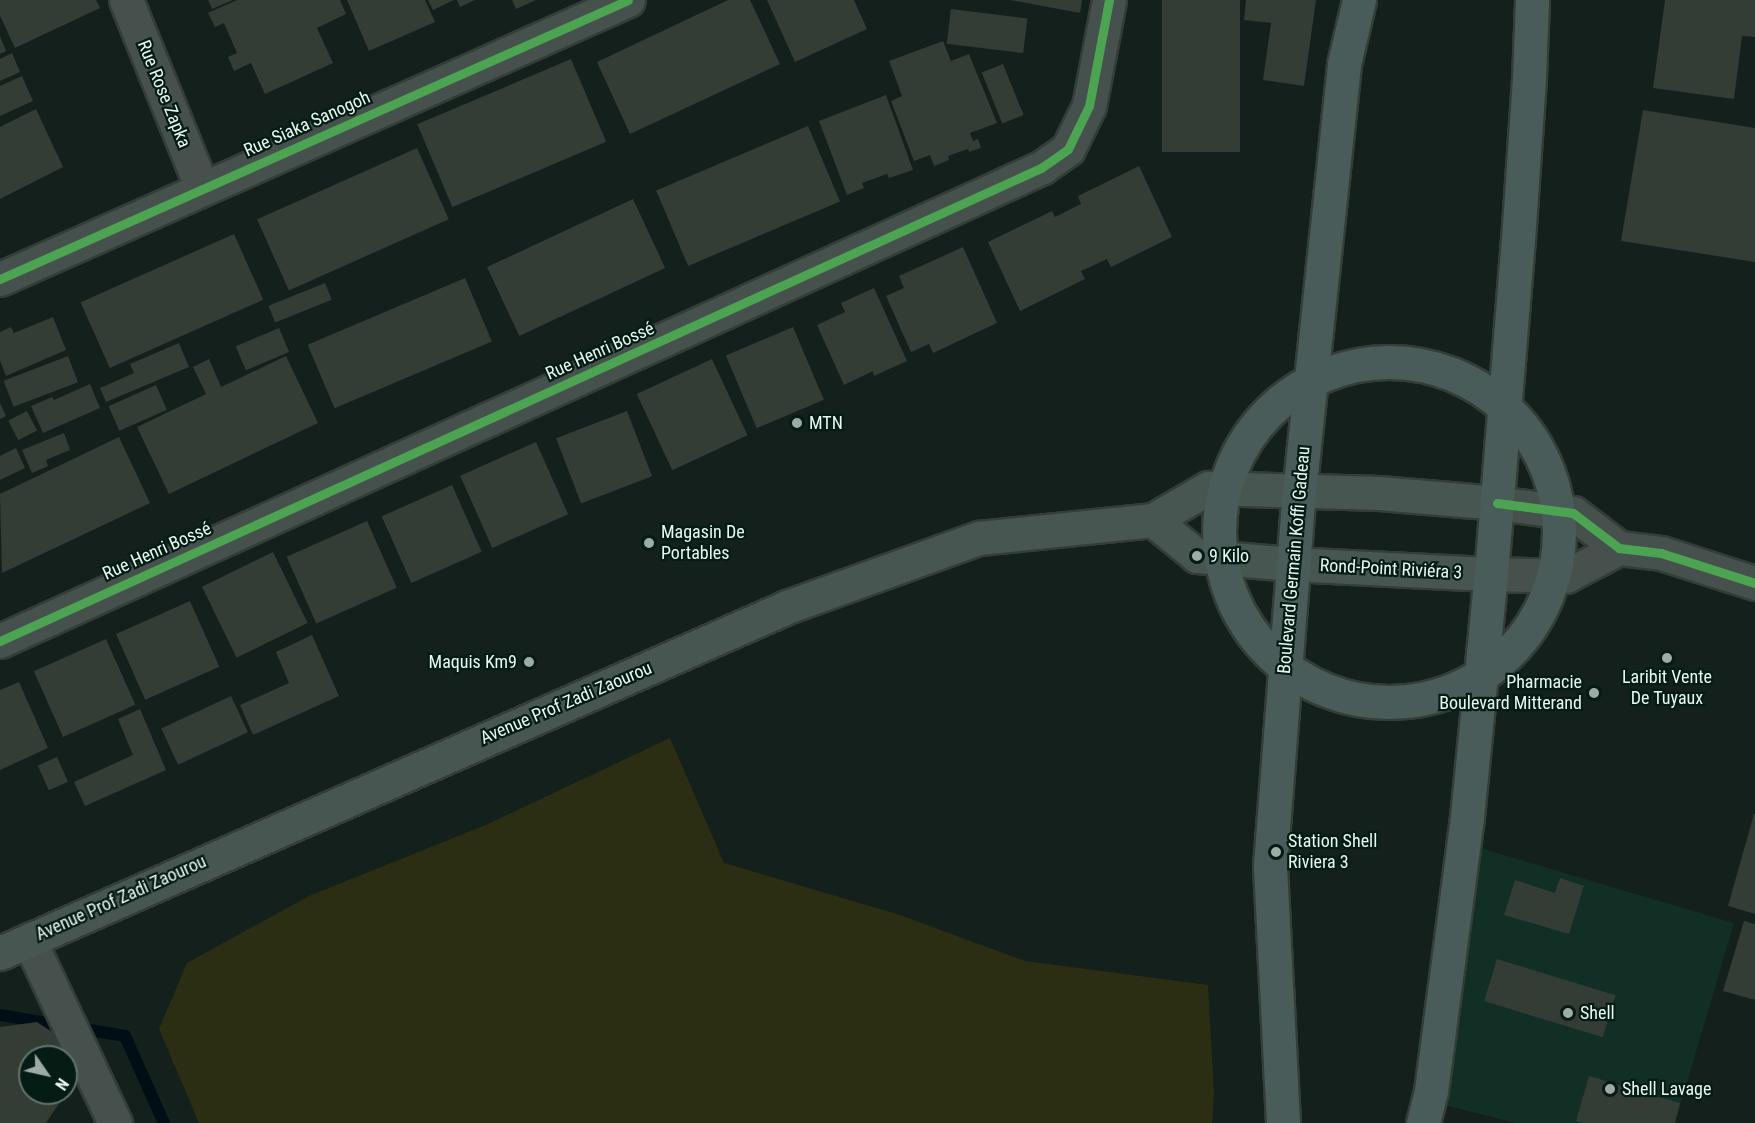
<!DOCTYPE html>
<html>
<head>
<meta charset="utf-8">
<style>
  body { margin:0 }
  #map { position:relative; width:1755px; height:1123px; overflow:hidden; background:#14201c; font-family:"Roboto Condensed",sans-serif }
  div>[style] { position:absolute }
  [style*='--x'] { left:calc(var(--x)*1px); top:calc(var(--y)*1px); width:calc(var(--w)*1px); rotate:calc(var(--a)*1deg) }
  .built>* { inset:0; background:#112f24 }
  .green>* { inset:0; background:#2c2e14 }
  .stream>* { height:12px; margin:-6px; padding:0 6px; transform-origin:6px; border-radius:6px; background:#020e15 }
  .building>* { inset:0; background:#333c35; transform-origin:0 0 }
  .roads { filter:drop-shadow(2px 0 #343d38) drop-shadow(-2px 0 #343d38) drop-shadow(0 2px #343d38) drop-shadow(0 -2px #343d38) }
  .minor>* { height:33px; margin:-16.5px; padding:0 16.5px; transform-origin:16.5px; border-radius:16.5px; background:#46504c }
  .tertiary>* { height:33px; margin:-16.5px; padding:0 16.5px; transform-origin:16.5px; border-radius:16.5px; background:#46504c }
  .secondary>* { height:33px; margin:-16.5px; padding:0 16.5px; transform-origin:16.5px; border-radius:16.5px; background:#485652 }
  .primary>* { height:33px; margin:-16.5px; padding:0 16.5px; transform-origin:16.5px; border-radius:16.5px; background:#495c59 }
  .primary>.ring { margin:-16.5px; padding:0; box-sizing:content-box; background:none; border:33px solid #495c59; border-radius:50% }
  .cycleway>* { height:9px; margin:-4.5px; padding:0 4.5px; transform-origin:4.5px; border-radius:4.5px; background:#4ca352 }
  .dots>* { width:16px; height:16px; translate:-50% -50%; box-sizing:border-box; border:3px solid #051c14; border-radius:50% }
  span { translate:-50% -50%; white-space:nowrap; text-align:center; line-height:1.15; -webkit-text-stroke:4.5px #051c14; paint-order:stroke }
  .street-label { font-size:18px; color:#e9f7f1 }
  .poi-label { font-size:18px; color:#e9f7f1 }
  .left { translate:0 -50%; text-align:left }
  .right { translate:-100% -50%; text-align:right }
  .north { position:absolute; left:18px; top:1045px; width:60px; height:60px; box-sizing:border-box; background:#051c14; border:2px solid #60746c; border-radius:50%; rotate:124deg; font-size:16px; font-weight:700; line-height:24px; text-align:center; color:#e9f7f1 }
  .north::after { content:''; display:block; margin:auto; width:21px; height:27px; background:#9eaca6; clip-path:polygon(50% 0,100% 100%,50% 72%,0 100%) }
</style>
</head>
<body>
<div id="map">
  <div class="built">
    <div style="clip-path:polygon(1477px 847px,1734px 923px,1675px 1123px,1516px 1123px,1444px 1105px)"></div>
  </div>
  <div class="green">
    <div style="clip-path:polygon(670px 738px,724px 863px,900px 915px,1025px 961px,1208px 985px,1214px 1094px,1212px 1123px,199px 1123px,159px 1029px,187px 963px,309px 896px,488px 824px)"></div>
  </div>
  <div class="stream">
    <div style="--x:0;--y:1015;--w:127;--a:9.5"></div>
    <div style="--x:125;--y:1036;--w:95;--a:65.9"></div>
  </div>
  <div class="building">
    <div style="clip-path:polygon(0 0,96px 0,100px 8px,15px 48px,0 16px)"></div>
    <div style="clip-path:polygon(208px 0,233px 0,212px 9px)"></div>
    <div style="clip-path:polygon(237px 0,340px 0,346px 14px,317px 28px,333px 63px,265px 94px,251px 63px,234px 71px,228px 57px,237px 53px,224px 23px,215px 27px,208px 13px)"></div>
    <div style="clip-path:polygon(347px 0,425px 0,435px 22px,369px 51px)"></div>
    <div style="clip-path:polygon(428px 0,454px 0,433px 10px)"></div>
    <div style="clip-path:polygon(457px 0,475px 0,460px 7px)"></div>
    <div style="clip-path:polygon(512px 0,536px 0,516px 9px)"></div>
    <div style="clip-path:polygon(728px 0,750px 0,780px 64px,630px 134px,597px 62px)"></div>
    <div style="clip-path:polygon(767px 0,854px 0,867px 29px,795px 62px)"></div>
    <div style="clip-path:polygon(1010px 0,1082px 0,1080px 13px)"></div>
    <div style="left:1162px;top:0;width:78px;height:152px"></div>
    <div style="clip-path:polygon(1246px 0,1316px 0,1304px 86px,1263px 80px,1271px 23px,1244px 20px)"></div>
    <div style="clip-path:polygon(1665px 0,1755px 0,1755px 37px,1742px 36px,1734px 99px,1653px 88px)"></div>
    <div style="left:951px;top:9px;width:77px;height:35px;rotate:7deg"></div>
    <div style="clip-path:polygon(0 36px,6px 51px,0 54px)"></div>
    <div style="clip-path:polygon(943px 41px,951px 61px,969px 54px,997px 123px,970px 133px,973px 141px,978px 139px,981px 148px,969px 152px,968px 149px,948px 156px,949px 160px,934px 166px,930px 155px,914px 161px,891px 101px,902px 96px,889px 61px)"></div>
    <div style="clip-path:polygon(12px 53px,20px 72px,0 81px,0 59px)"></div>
    <div style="left:571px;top:59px;width:90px;height:167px;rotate:67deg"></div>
    <div style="left:1003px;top:64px;width:55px;height:23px;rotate:68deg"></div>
    <div style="clip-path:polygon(22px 76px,33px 101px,0 116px,0 86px)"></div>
    <div style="clip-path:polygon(886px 95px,913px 170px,889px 178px,887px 174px,862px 183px,864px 188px,847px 195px,819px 121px)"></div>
    <div style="clip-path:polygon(36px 109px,63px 167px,0 199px,0 127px)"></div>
    <div style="clip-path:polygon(1643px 110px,1755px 128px,1755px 262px,1621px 241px)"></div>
    <div style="left:808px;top:126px;width:82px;height:165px;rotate:67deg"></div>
    <div style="left:417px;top:148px;width:78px;height:175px;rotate:66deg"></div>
    <div style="clip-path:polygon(1139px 166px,1172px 237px,1111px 267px,1107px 259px,1081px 271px,1085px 279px,1020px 311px,988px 242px,1052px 211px,1055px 217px,1081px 204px,1078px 196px)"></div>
    <div style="left:633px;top:199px;width:76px;height:161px;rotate:65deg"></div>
    <div style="left:234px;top:234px;width:72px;height:168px;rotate:66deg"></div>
    <div style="clip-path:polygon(963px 247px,997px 323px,933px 353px,929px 344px,911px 352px,886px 296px,904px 288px,899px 276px)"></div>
    <div style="left:465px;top:278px;width:69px;height:171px;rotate:67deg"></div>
    <div style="left:325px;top:283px;width:18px;height:61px;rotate:68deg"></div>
    <div style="clip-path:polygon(874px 288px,907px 361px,874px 376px,873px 371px,844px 385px,817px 325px,845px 312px,841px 303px)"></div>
    <div style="clip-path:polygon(53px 317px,66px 350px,6px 376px,0 361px,0 332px,11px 327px,14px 333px)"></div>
    <div style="left:793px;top:327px;width:79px;height:73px;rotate:67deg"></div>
    <div style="left:279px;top:328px;width:26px;height:47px;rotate:67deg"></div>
    <div style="clip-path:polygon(179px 343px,189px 367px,106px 402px,100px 388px,134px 373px,130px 364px)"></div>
    <div style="left:68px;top:356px;width:28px;height:69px;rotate:69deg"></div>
    <div style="clip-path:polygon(286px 356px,318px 423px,169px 494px,137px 427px,206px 394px,193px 367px,209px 359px,221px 387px)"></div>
    <div style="left:712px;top:359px;width:84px;height:83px;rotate:65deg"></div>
    <div style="clip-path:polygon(90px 384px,100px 408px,43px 433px,31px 406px,52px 397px,54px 400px)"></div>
    <div style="left:156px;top:385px;width:27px;height:52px;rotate:66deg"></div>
    <div style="clip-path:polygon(0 403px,6px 416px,0 419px)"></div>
    <div style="left:27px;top:411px;width:22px;height:21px;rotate:63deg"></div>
    <div style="left:627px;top:411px;width:70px;height:76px;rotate:69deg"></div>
    <div style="clip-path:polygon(64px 433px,70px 450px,46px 460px,48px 466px,32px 473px,22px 450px)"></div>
    <div style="clip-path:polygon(119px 437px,150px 503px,2px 573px,0 494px)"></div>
    <div style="left:536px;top:442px;width:79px;height:83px;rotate:66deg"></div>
    <div style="clip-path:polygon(16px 448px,25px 468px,0 480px,0 456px)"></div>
    <div style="left:452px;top:485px;width:73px;height:77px;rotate:66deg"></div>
    <div style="left:367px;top:521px;width:73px;height:88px;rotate:66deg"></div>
    <div style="left:273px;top:552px;width:79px;height:79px;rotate:64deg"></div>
    <div style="left:190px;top:601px;width:72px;height:81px;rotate:66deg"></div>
    <div style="clip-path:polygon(312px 635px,339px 696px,253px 735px,240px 705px,289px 683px,276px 652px)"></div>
    <div style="left:106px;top:639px;width:72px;height:79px;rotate:66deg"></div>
    <div style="clip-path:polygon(19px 682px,48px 748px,0 770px,0 690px)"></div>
    <div style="left:231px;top:696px;width:40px;height:77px;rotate:65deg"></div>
    <div style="clip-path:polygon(140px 709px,166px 770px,85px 806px,74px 782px,133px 755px,118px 719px)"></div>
    <div style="left:57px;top:757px;width:27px;height:21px;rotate:66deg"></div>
    <div style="clip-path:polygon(1754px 814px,1755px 814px,1755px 914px,1728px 906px)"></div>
    <div style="clip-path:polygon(1560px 878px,1584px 886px,1569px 934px,1504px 915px,1515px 880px,1555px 893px)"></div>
    <div style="clip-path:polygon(1744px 921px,1755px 924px,1755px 1000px,1723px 991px)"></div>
    <div style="left:1497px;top:959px;width:124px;height:44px;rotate:17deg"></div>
    <div style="clip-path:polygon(37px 1022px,55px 1034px,73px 1064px,66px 1084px,66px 1057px,30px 1057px,30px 1093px,64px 1093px,62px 1099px,46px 1123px,0 1123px,0 1027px)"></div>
    <div style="clip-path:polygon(1589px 1076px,1680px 1103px,1675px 1123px,1584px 1123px,1576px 1121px)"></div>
  </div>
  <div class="roads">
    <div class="minor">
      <div style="--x:126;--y:0;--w:203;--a:68"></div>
      <div style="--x:0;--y:279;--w:687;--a:-23.95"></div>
      <div style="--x:0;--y:641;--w:1143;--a:-24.44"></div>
      <div style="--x:1041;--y:168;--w:33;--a:-35"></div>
      <div style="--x:1068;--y:149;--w:48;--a:-64"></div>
      <div style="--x:1089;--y:106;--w:108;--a:-79.3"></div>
      <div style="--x:29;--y:940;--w:202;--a:64.8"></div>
    </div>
    <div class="tertiary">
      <div style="--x:1497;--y:503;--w:77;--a:7.5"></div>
      <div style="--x:1573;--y:513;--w:58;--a:37.3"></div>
      <div style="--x:1619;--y:548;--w:42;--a:6.8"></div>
      <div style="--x:1661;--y:553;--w:99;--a:17.7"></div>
      <div style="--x:1491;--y:574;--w:75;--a:1.5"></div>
      <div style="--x:1566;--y:576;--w:60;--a:-27.8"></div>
    </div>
    <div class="secondary">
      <div style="--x:1153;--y:520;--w:57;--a:39.3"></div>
      <div style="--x:1197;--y:556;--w:95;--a:4.8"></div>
      <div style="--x:1292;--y:564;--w:199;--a:2.9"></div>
      <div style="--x:0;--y:953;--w:860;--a:-23.73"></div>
      <div style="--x:787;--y:607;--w:204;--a:-19.8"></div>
      <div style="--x:979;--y:538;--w:175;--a:-5.9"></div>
      <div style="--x:1153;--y:520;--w:64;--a:-30.2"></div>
      <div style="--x:1208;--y:488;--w:171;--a:1.7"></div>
      <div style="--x:1379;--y:493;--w:118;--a:4.8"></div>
    </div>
    <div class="primary">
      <div class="ring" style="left:1219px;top:362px;width:307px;height:307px"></div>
      <div style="--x:1283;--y:1123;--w:257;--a:-92.9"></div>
      <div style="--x:1270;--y:866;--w:374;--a:-85.6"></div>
      <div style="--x:1299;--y:493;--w:431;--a:-84"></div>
      <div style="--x:1344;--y:64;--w:66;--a:-76.8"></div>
      <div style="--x:1423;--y:1123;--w:33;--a:-76"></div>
      <div style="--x:1431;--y:1091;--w:276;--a:-82.5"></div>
      <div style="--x:1467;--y:817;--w:244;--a:-84.4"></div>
      <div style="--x:1491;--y:574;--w:335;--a:-85.4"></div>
      <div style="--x:1518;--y:240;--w:161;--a:-86.1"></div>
      <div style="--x:1529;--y:79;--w:79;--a:-87.8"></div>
    </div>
  </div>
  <div class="cycleway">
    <div style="--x:0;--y:279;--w:687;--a:-23.95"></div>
    <div style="--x:1497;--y:503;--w:77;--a:7.5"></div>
    <div style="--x:1573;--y:513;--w:58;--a:37.3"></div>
    <div style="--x:1619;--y:548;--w:42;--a:6.8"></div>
    <div style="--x:1661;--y:553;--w:99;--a:17.7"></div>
    <div style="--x:0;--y:641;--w:1143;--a:-24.44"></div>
    <div style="--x:1041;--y:168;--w:33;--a:-35"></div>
    <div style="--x:1068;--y:149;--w:48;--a:-64"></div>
    <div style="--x:1089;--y:106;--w:108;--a:-79.3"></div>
  </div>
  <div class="dots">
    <div style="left:797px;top:423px;background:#9eaca6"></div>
    <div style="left:649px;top:543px;background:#9eaca6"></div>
    <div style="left:1197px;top:556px;background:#9eaca6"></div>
    <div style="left:1667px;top:658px;background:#9eaca6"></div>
    <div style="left:529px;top:662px;background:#9eaca6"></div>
    <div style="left:1594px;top:693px;background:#9eaca6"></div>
    <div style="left:1276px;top:852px;background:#9eaca6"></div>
    <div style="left:1568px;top:1013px;background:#9eaca6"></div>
    <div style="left:1610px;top:1089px;background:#9eaca6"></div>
  </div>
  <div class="street-label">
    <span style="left:164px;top:94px;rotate:68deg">Rue Rose Zapka</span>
    <span style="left:307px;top:124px;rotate:-24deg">Rue Siaka Sanogoh</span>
    <span style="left:600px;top:351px;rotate:-24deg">Rue Henri Bossé</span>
    <span style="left:157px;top:551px;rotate:-24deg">Rue Henri Bossé</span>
    <span style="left:1294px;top:560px;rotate:-85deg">Boulevard Germain Koffi Gadeau</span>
    <span style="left:1391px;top:569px;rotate:3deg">Rond-Point Riviéra 3</span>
    <span style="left:566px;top:703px;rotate:-23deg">Avenue Prof Zadi Zaourou</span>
    <span style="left:121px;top:898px;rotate:-24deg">Avenue Prof Zadi Zaourou</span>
  </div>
  <div class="poi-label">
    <span class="left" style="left:809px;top:423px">MTN</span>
    <span class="left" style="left:661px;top:543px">Magasin De<br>Portables</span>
    <span class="left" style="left:1209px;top:556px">9 Kilo</span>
    <span class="right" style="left:517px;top:662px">Maquis Km9</span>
    <span style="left:1667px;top:688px">Laribit Vente<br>De Tuyaux</span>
    <span class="right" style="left:1582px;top:693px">Pharmacie<br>Boulevard Mitterand</span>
    <span class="left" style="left:1288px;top:852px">Station Shell<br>Riviera 3</span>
    <span class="left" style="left:1580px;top:1013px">Shell</span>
    <span class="left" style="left:1622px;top:1089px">Shell Lavage</span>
  </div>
  <div class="north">N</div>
</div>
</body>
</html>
